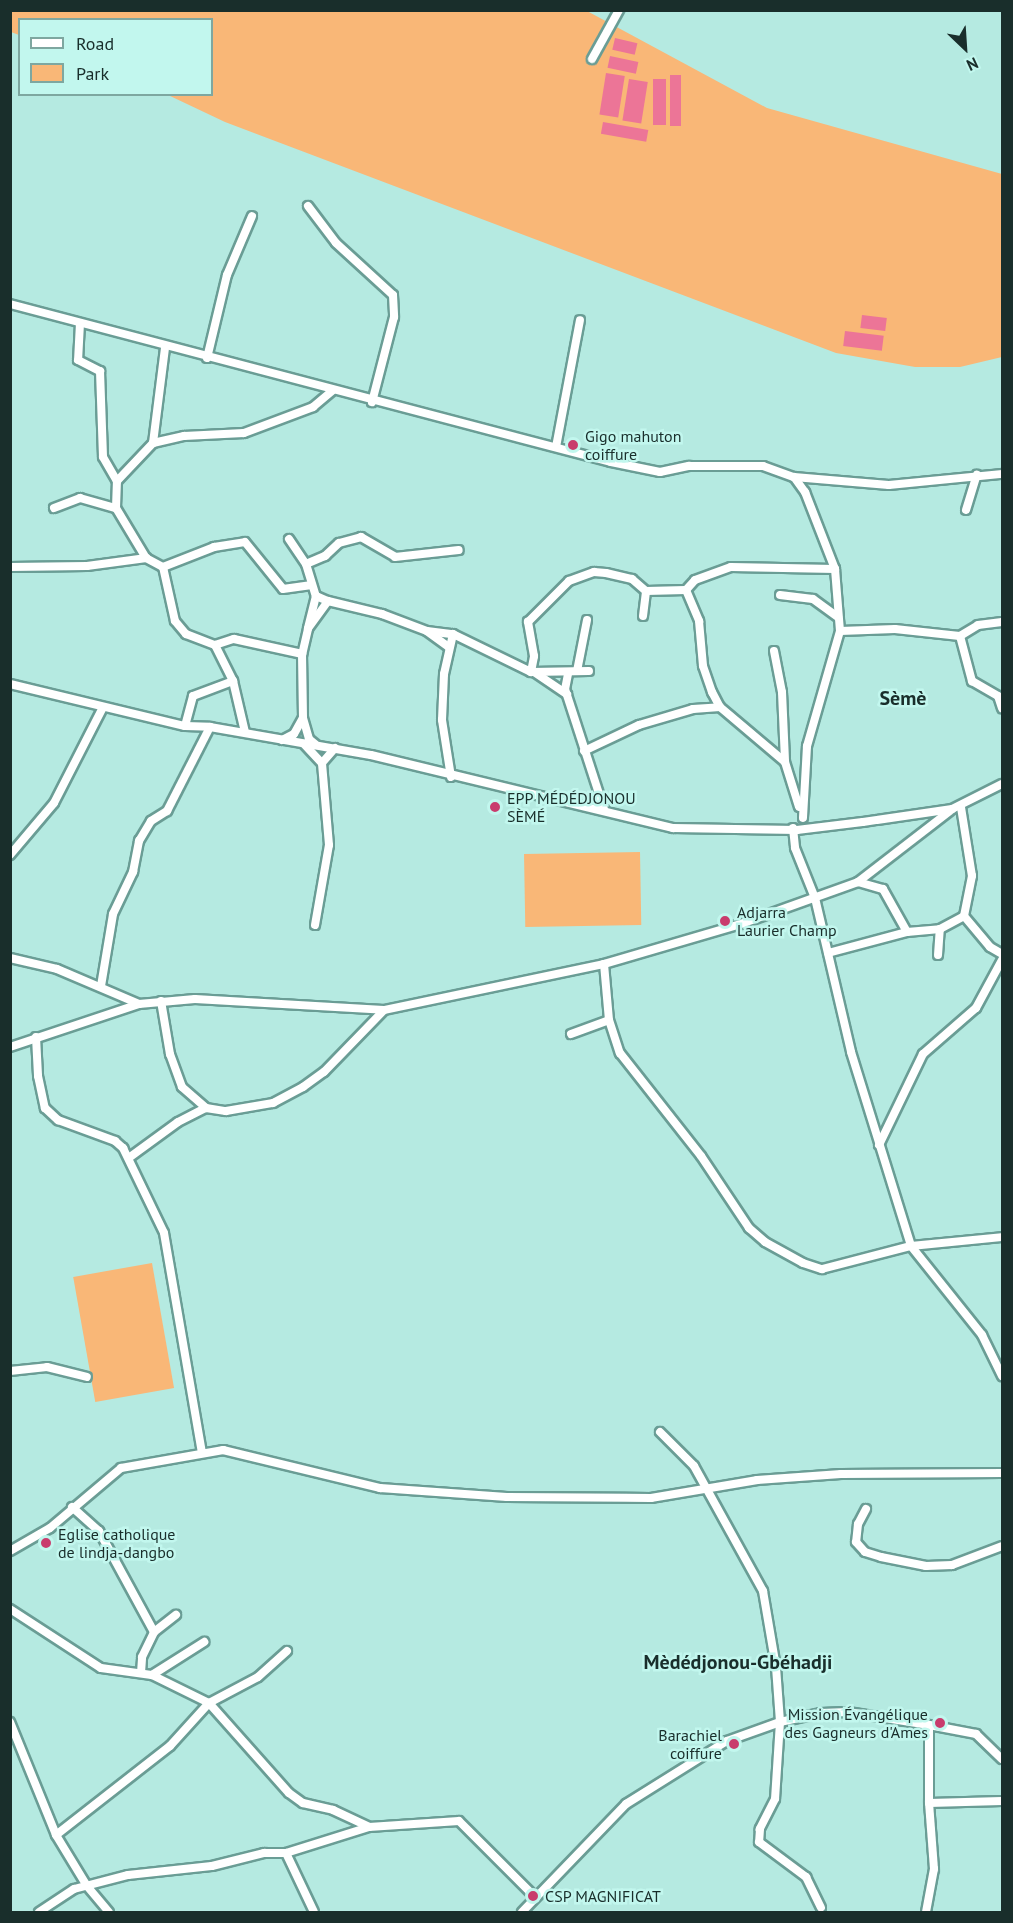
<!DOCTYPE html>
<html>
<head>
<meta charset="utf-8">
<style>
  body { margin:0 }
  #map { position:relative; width:1013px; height:1923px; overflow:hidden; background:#b5eae1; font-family:"PT Sans",sans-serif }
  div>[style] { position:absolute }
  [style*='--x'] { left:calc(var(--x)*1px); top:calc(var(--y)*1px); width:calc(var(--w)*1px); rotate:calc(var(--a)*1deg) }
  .green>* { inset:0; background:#f9b777; transform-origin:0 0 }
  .water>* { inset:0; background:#ec7597; transform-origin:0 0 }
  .roads { filter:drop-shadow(2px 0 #6a9d95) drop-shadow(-2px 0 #6a9d95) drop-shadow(0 2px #6a9d95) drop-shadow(0 -2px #6a9d95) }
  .minor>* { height:8px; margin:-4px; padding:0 4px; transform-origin:4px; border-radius:4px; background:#fff }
  .dots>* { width:16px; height:16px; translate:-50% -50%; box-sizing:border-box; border:3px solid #c2f7ee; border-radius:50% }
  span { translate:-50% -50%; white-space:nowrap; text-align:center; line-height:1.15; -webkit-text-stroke:5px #c2f7ee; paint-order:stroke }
  .poi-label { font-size:16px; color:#192e2b }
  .left { translate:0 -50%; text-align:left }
  .right { translate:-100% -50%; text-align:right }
  .quarter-label { font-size:20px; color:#192e2b; font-weight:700 }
  .frame { position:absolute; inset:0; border:12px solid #192e2b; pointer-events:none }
  .legend { position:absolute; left:18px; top:18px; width:195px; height:78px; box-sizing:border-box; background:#c2f7ee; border:2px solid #7ea7a0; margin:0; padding:8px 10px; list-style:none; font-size:18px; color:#192e2b }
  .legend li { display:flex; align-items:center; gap:12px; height:30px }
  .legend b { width:30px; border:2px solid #7ea7a0 }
  .north { position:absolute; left:935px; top:18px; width:60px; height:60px; -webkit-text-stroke:4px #c2f7ee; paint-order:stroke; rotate:155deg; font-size:16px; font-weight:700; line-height:24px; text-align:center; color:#192e2b }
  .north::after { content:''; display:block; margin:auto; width:21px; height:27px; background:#192e2b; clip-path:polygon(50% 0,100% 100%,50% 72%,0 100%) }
</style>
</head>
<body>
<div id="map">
  <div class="green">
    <div style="clip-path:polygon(11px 10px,587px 11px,767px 108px,1002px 174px,1002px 357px,960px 367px,915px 367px,836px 353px,225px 122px,168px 95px,212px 94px,212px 20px,20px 20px,19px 35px,11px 32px)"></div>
    <div style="left:640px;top:852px;width:73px;height:116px;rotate:89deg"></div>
    <div style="left:152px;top:1263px;width:127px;height:80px;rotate:80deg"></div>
  </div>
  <div class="water">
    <div style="left:615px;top:38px;width:23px;height:12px;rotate:13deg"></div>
    <div style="left:610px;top:56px;width:29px;height:12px;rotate:12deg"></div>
    <div style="left:606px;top:73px;width:19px;height:42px;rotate:9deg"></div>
    <div style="left:670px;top:75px;width:11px;height:51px"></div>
    <div style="left:629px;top:79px;width:19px;height:42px;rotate:9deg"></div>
    <div style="left:653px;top:79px;width:13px;height:46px"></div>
    <div style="left:603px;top:122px;width:46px;height:12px;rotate:10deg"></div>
    <div style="left:862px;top:315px;width:25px;height:13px;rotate:7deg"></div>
    <div style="left:845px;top:331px;width:39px;height:15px;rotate:7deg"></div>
  </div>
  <div class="roads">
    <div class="minor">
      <div style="--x:592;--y:59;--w:56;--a:-61.1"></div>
      <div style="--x:308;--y:206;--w:46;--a:52.9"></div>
      <div style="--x:336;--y:243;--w:77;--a:42.4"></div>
      <div style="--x:393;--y:295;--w:22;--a:87"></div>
      <div style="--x:394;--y:317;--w:88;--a:104.5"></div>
      <div style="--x:10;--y:304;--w:621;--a:14.73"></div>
      <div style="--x:611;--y:462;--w:50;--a:11.5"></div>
      <div style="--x:660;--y:472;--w:30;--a:-12"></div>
      <div style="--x:689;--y:466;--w:74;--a:0"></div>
      <div style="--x:763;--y:466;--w:33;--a:20"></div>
      <div style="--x:794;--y:477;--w:19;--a:54"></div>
      <div style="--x:805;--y:492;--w:83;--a:68.7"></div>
      <div style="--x:835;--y:569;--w:62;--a:85.4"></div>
      <div style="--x:840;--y:631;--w:120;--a:106"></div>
      <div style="--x:807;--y:746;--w:72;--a:93.2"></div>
      <div style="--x:80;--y:323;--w:37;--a:93"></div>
      <div style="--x:78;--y:360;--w:25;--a:27"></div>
      <div style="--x:100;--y:371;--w:86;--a:88"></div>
      <div style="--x:103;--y:457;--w:28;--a:60"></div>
      <div style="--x:207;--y:358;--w:85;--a:-76.5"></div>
      <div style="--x:227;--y:275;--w:64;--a:-67"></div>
      <div style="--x:153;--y:443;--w:96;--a:-82.8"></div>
      <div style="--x:556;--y:447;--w:129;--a:-79.3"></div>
      <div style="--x:794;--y:477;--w:95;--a:4.8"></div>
      <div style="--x:889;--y:485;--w:114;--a:-5.6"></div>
      <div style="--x:54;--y:508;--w:28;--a:-21"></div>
      <div style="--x:80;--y:498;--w:37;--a:16"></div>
      <div style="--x:116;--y:508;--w:58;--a:59"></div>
      <div style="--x:116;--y:508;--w:27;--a:-88"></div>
      <div style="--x:117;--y:481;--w:52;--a:-46.5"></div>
      <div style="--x:153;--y:443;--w:32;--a:-13"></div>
      <div style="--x:184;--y:436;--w:60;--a:-2.9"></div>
      <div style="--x:244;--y:433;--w:74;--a:-20.6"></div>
      <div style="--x:313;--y:407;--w:26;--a:-40"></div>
      <div style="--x:966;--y:510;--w:37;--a:-73"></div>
      <div style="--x:289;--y:539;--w:30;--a:56"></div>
      <div style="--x:306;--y:564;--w:34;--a:73"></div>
      <div style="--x:316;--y:596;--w:13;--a:23"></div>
      <div style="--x:328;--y:601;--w:34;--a:126"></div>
      <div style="--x:308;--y:629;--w:26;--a:103"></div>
      <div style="--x:302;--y:654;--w:64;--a:89.1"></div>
      <div style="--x:303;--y:718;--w:22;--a:74"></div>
      <div style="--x:309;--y:739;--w:8;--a:40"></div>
      <div style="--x:306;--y:564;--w:21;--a:-23"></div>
      <div style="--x:325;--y:556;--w:19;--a:-43"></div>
      <div style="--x:339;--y:543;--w:23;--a:-15"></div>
      <div style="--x:361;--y:537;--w:39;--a:30"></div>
      <div style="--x:395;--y:557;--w:64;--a:-6.2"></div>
      <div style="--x:10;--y:567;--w:77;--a:-0.7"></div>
      <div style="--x:87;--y:566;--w:60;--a:-7.7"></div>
      <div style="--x:146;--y:558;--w:19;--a:28"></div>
      <div style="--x:163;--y:567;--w:55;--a:77.5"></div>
      <div style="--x:175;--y:621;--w:17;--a:50"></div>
      <div style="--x:186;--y:634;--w:31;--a:21"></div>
      <div style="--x:215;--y:645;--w:40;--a:63.4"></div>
      <div style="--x:233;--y:681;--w:52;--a:76.8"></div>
      <div style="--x:163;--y:567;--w:55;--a:-21.4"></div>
      <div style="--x:214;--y:547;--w:31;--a:-9"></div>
      <div style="--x:245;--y:542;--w:60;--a:51"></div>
      <div style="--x:283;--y:589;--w:29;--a:-8"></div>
      <div style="--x:686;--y:590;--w:13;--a:-48"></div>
      <div style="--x:695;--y:580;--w:38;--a:-20"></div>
      <div style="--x:731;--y:567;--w:104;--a:1.1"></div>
      <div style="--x:780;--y:595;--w:33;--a:7"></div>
      <div style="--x:813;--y:599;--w:31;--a:36"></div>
      <div style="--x:328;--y:601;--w:56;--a:13.5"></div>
      <div style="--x:382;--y:614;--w:48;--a:20.7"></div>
      <div style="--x:427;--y:631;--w:26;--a:7"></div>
      <div style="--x:453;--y:634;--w:87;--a:26"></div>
      <div style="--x:531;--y:672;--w:58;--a:-1"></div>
      <div style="--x:643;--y:616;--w:25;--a:-83"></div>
      <div style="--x:308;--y:628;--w:33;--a:-76"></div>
      <div style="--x:840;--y:631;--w:55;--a:-2.1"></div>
      <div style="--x:895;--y:629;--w:65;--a:6.1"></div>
      <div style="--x:960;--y:636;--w:21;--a:-31"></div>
      <div style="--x:978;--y:625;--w:24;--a:-7"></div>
      <div style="--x:428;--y:632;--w:26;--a:36"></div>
      <div style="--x:960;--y:636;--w:47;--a:75.1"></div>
      <div style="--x:972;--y:681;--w:30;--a:30"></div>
      <div style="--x:998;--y:696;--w:13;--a:72"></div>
      <div style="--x:215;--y:645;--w:20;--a:-18"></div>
      <div style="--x:234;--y:639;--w:70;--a:12.4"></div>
      <div style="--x:774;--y:651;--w:42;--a:79"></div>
      <div style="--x:782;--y:692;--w:70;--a:87.5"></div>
      <div style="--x:577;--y:671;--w:52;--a:-78.9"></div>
      <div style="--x:531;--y:672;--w:16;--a:-79"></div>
      <div style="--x:534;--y:656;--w:35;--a:-100"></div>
      <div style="--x:528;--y:622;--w:58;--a:-45"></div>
      <div style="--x:569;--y:581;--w:27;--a:-20"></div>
      <div style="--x:594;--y:572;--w:12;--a:5"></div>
      <div style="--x:606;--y:573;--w:27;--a:13"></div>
      <div style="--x:632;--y:579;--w:18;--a:41"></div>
      <div style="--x:646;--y:591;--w:40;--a:-1.4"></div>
      <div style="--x:686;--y:590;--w:34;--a:67"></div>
      <div style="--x:699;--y:621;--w:45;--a:84.9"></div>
      <div style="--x:703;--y:666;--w:28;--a:71"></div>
      <div style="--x:712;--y:692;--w:17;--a:62"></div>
      <div style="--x:720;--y:707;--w:85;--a:40.2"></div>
      <div style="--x:785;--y:762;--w:47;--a:72.7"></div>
      <div style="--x:534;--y:672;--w:40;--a:34"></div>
      <div style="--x:568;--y:674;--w:15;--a:101"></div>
      <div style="--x:565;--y:689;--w:126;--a:72"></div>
      <div style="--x:10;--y:684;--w:180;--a:13.5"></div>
      <div style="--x:185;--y:726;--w:25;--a:2"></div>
      <div style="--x:210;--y:727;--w:163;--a:9.9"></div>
      <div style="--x:371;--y:755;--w:311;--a:13.6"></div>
      <div style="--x:673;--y:828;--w:124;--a:0.9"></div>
      <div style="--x:797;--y:830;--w:66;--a:-6.9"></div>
      <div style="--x:863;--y:822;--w:90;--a:-8.3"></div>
      <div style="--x:952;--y:809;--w:56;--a:-26.6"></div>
      <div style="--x:185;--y:726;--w:31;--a:-75"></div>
      <div style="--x:193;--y:696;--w:43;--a:-20.6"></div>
      <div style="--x:282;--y:740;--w:13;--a:-27"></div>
      <div style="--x:294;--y:734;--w:18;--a:-61"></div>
      <div style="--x:304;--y:744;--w:26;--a:47"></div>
      <div style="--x:584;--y:751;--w:61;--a:-25.3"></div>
      <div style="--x:639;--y:725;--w:56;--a:-16.5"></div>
      <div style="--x:693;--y:709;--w:27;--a:-4"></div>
      <div style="--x:451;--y:777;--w:58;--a:-99"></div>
      <div style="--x:442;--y:720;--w:46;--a:-87.5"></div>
      <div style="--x:444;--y:674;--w:41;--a:-77.3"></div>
      <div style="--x:793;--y:828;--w:20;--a:84"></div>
      <div style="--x:795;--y:848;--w:54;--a:68.2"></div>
      <div style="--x:815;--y:898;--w:158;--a:76.8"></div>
      <div style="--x:851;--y:1052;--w:203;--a:72.8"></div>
      <div style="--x:911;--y:1246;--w:114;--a:51.4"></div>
      <div style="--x:982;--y:1335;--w:46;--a:64"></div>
      <div style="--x:10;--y:855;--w:68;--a:-49.8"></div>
      <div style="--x:54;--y:803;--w:106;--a:-62.9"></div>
      <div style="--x:858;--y:882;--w:26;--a:16"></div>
      <div style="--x:883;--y:889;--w:49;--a:60.8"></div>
      <div style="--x:964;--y:916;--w:40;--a:50"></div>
      <div style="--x:990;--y:947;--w:14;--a:30"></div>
      <div style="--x:315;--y:925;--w:81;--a:-80.1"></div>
      <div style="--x:329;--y:845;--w:82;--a:-94.9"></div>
      <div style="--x:322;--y:763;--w:20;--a:-49"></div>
      <div style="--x:828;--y:953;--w:82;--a:-14.9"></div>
      <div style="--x:907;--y:932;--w:33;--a:-5"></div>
      <div style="--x:940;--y:929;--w:27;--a:-28"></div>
      <div style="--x:964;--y:916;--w:41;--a:-78.7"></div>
      <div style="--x:972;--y:876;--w:70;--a:-99.1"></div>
      <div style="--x:938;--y:955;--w:26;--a:-86"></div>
      <div style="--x:10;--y:958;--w:48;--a:13.2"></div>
      <div style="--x:57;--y:969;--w:89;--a:23.1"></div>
      <div style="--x:604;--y:964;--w:56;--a:84.9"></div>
      <div style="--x:609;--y:1020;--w:35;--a:72"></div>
      <div style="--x:620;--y:1053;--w:131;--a:51.8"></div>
      <div style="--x:701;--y:1156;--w:87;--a:56.3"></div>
      <div style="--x:749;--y:1228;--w:21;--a:41"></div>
      <div style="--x:765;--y:1242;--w:43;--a:28.9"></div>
      <div style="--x:803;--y:1263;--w:20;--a:18"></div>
      <div style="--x:822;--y:1269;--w:92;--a:-14.5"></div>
      <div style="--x:911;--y:1246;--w:91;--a:-5.6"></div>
      <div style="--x:101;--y:986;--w:73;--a:-80.5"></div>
      <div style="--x:113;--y:914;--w:47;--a:-64.5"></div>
      <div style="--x:133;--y:872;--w:32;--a:-79"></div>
      <div style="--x:139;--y:841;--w:23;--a:-59"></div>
      <div style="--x:151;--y:821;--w:19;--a:-32"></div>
      <div style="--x:167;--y:811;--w:94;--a:-62.9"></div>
      <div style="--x:161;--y:1001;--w:54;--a:80.4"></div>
      <div style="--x:170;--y:1054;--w:35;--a:70"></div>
      <div style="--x:182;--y:1087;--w:32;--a:41"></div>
      <div style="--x:206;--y:1108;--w:20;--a:9"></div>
      <div style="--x:226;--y:1111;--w:48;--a:-9.7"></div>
      <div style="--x:273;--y:1103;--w:34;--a:-28"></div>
      <div style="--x:303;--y:1087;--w:26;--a:-36"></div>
      <div style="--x:324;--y:1072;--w:86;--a:-45.9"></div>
      <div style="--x:571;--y:1034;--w:40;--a:-20.2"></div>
      <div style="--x:36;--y:1037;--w:39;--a:87"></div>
      <div style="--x:38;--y:1076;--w:33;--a:78"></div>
      <div style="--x:45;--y:1108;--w:18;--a:43"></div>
      <div style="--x:58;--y:1120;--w:61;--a:20.2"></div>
      <div style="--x:115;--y:1141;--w:11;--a:41"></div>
      <div style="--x:123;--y:1148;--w:94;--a:64.2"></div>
      <div style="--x:164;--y:1233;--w:223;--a:80.2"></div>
      <div style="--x:10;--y:1047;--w:136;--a:-18.4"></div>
      <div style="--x:139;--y:1004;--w:56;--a:-5.1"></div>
      <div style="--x:195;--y:999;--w:189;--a:3.3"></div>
      <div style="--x:384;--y:1010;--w:225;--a:-11.8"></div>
      <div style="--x:604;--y:964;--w:146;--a:-16.3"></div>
      <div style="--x:744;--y:923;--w:121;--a:-19.8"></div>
      <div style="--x:858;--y:882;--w:116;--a:-37.7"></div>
      <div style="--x:879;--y:1145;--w:101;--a:-64.2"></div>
      <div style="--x:923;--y:1054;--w:70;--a:-41"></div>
      <div style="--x:976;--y:1008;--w:55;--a:-61.6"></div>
      <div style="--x:130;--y:1157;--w:59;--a:-36.1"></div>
      <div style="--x:178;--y:1122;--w:31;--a:-27"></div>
      <div style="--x:10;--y:1371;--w:37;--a:-6"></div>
      <div style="--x:47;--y:1367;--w:41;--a:14"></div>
      <div style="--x:660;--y:1432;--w:48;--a:45"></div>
      <div style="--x:694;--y:1466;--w:143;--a:61.1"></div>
      <div style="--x:763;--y:1591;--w:77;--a:80.3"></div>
      <div style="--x:776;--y:1667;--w:55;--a:85.8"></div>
      <div style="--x:780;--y:1722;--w:77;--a:93.7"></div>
      <div style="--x:775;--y:1799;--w:34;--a:117"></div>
      <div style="--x:760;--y:1829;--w:13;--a:94"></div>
      <div style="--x:759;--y:1842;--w:59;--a:36.7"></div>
      <div style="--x:806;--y:1877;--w:34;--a:64"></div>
      <div style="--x:72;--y:1507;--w:36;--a:42"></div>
      <div style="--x:99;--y:1531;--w:115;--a:61.4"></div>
      <div style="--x:866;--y:1509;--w:17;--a:118"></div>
      <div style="--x:858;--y:1524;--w:18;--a:96"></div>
      <div style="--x:856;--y:1542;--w:13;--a:48"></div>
      <div style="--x:865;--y:1552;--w:17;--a:17"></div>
      <div style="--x:881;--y:1557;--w:46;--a:11.3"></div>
      <div style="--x:926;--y:1566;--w:26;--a:-2"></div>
      <div style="--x:952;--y:1565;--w:53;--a:-20.8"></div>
      <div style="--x:10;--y:1551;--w:46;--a:-29.9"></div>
      <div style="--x:50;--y:1528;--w:93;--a:-40.2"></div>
      <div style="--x:121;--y:1468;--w:104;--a:-10"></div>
      <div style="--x:223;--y:1450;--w:162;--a:13.6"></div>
      <div style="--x:380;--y:1488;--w:127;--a:4.1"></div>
      <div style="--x:507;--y:1497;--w:144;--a:0.4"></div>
      <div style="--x:651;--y:1498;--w:108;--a:-9.6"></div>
      <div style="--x:757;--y:1480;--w:84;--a:-4.1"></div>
      <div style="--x:841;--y:1474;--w:161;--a:-0.4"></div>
      <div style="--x:10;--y:1609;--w:108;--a:33"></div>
      <div style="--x:101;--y:1668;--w:51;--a:7.8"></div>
      <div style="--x:152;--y:1675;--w:64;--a:26.2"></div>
      <div style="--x:209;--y:1703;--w:120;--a:48.4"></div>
      <div style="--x:289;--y:1793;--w:17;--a:36"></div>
      <div style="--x:303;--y:1803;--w:31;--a:13"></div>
      <div style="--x:333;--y:1810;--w:40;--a:25"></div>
      <div style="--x:141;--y:1673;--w:16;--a:-86"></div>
      <div style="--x:142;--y:1657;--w:28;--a:-64"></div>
      <div style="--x:154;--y:1632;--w:28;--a:-38"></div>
      <div style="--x:152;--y:1675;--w:62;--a:-32.4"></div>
      <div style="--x:10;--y:1722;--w:122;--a:67.8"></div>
      <div style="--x:56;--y:1835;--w:60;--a:58.7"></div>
      <div style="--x:87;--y:1886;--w:34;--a:50"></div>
      <div style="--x:929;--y:1725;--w:78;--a:90"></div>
      <div style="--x:929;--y:1803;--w:73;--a:-1.6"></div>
      <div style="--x:56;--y:1835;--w:145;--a:-38"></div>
      <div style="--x:170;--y:1746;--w:58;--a:-47.8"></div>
      <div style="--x:209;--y:1703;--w:55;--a:-28"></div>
      <div style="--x:258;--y:1677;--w:39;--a:-42"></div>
      <div style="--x:286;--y:1853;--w:65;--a:64.6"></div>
      <div style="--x:39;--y:1912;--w:42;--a:-33.3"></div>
      <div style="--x:74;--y:1889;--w:56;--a:-14.5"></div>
      <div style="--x:128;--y:1875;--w:84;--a:-6.1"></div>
      <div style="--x:212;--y:1866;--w:54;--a:-14"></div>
      <div style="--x:264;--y:1853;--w:22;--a:0"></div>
      <div style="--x:286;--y:1853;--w:87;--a:-17.4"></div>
      <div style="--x:369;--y:1827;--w:90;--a:-3.8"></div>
      <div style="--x:459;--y:1821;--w:107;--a:45"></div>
      <div style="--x:522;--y:1912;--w:150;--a:-46.1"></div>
      <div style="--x:626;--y:1804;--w:119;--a:-32"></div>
      <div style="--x:727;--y:1741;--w:56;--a:-19.7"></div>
      <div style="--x:780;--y:1722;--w:42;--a:-12.4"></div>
      <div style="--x:821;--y:1713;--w:27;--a:-2"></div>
      <div style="--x:848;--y:1712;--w:82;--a:9.1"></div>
      <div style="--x:929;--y:1725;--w:48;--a:10.8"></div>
      <div style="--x:976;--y:1734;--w:36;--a:44"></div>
      <div style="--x:926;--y:1912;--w:44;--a:-79.5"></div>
      <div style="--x:934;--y:1869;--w:66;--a:-94.3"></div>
    </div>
  </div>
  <div class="dots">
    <div style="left:573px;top:445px;background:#c93c6d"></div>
    <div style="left:495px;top:807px;background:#c93c6d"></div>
    <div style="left:725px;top:921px;background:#c93c6d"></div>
    <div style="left:46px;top:1543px;background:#c93c6d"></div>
    <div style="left:940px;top:1723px;background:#c93c6d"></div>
    <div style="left:734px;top:1744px;background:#c93c6d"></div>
    <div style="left:533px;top:1896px;background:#c93c6d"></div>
  </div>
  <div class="poi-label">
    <span class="left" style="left:585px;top:445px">Gigo mahuton<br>coiffure</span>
    <span class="left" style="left:507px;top:807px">EPP MÉDÉDJONOU<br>SÈMÉ</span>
    <span class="left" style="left:737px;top:921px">Adjarra<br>Laurier Champ</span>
    <span class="left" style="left:58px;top:1543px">Eglise catholique<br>de lindja-dangbo</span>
    <span class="right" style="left:928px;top:1723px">Mission Évangélique<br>des Gagneurs d'Ames</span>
    <span class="right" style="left:722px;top:1744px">Barachiel<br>coiffure</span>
    <span class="left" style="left:545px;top:1896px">CSP MAGNIFICAT</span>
  </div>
  <div class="quarter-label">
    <span style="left:903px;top:698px">Sèmè</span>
    <span style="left:738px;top:1662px">Mèdédjonou-Gbéhadji</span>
  </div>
  <div class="frame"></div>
  <ul class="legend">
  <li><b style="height:8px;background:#fff"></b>Road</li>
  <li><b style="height:16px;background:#f9b777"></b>Park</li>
  </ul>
  <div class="north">N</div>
</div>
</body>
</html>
